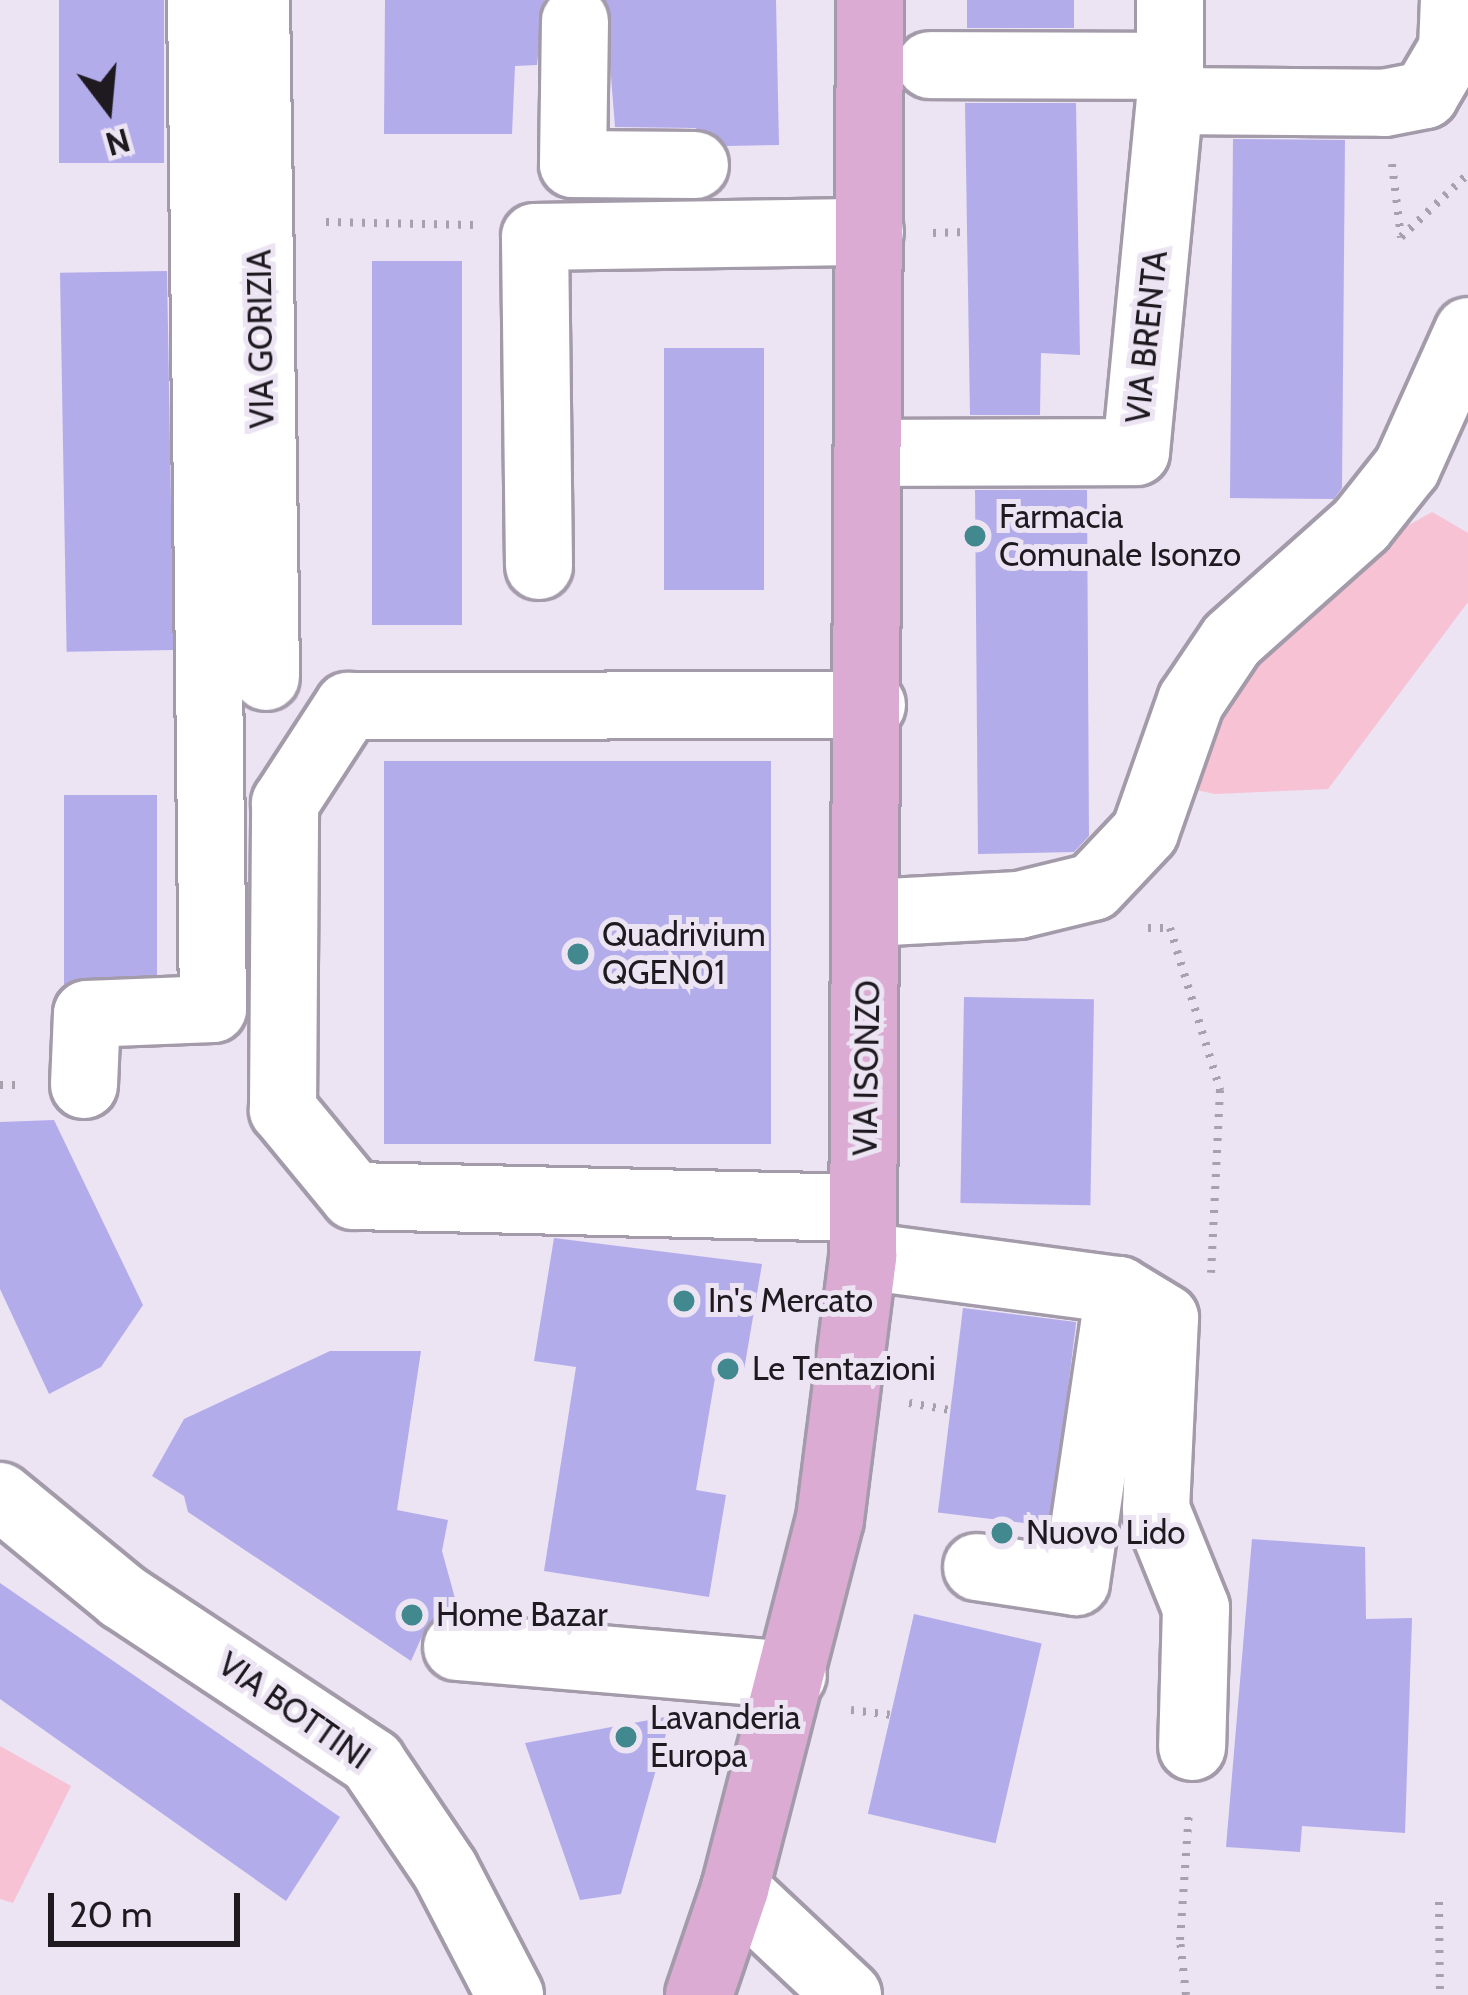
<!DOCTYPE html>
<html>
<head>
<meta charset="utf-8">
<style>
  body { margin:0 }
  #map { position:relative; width:1468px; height:1995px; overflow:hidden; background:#ece3f3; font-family:Cabin,sans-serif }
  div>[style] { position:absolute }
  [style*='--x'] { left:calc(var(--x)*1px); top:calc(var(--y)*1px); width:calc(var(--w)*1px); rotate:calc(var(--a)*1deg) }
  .green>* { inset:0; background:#f6c2d4 }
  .building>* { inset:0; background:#b3aceb; transform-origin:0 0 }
  .path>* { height:8px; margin-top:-4px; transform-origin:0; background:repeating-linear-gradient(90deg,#a8a0ad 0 3px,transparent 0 12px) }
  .roads { filter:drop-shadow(3px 0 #a49baa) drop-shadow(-3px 0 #a49baa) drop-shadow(0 3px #a49baa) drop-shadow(0 -3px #a49baa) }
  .minor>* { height:66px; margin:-33px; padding:0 33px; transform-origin:33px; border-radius:33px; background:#fff }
  .major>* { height:66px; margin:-33px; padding:0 33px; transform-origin:33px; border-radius:33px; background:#dbabd3 }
  .dots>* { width:33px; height:33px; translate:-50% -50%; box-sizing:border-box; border:6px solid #ece3f3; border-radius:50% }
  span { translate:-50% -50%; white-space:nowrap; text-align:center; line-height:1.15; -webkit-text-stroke:10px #ece3f3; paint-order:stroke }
  .street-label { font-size:33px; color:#1e1a20 }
  .poi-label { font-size:33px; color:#1e1a20 }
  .left { translate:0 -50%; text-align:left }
  .north { position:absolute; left:48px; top:48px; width:120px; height:120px; -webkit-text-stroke:9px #ece3f3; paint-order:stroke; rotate:164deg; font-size:33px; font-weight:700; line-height:48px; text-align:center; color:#1e1a20 }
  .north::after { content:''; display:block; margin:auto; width:42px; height:54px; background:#1e1a20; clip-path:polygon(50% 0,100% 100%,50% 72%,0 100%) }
  .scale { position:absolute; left:48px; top:1893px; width:192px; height:54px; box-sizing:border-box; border:6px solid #1e1a20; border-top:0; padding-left:15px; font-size:36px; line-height:42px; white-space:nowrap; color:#1e1a20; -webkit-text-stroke:9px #ece3f3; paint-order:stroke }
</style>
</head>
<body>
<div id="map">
  <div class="green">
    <div style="clip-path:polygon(1432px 512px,1468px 533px,1468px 602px,1328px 789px,1215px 794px,1182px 787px,1241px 673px,1353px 557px)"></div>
    <div style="clip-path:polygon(0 1746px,71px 1786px,13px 1903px,0 1899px)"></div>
  </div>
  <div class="building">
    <div style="left:59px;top:0;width:105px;height:163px"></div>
    <div style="clip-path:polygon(385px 0,544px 0,537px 65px,515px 66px,512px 134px,384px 134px)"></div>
    <div style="clip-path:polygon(605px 0,776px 0,779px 145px,727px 146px,695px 128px,615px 127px)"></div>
    <div style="left:967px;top:0;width:107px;height:28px"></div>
    <div style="clip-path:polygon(965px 103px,1076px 103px,1080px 355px,1041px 353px,1040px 415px,970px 415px)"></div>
    <div style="clip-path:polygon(1233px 139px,1345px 140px,1342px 488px,1334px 499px,1230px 498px)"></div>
    <div style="left:372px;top:261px;width:90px;height:364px"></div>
    <div style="left:167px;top:271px;width:379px;height:107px;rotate:89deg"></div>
    <div style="left:664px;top:348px;width:100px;height:242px"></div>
    <div style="clip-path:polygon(975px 490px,1087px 490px,1089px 836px,1074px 852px,978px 854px)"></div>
    <div style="left:771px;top:761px;width:383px;height:387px;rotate:90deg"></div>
    <div style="left:64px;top:795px;width:93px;height:189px"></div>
    <div style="left:964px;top:997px;width:130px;height:206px;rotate:1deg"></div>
    <div style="clip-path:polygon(54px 1120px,143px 1305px,101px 1367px,49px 1394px,0 1289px,0 1122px)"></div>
    <div style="clip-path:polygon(554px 1238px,762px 1264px,744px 1370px,717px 1366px,696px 1490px,726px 1495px,709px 1597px,544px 1571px,576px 1367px,534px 1361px)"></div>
    <div style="left:963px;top:1308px;width:114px;height:206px;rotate:7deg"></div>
    <div style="clip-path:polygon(330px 1351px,421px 1351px,397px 1510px,448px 1520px,442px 1551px,456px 1602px,427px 1625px,411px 1661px,188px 1512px,184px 1496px,152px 1476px,184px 1419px)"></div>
    <div style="clip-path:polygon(1252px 1539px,1365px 1547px,1366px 1619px,1412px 1618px,1405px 1833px,1302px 1826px,1300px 1852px,1226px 1847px)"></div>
    <div style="clip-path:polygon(0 1583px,340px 1817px,286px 1901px,0 1699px)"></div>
    <div style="left:914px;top:1614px;width:131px;height:205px;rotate:13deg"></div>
    <div style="clip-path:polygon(671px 1716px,621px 1894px,580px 1900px,525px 1743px)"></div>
  </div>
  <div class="path">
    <div style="--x:1392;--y:164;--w:74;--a:83"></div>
    <div style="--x:1401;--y:237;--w:92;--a:-43.2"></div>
    <div style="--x:326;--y:222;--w:147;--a:1.2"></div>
    <div style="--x:933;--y:233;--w:32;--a:-2"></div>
    <div style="--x:1148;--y:928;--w:22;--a:0"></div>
    <div style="--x:1170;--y:928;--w:170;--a:72.8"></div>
    <div style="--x:1220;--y:1090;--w:183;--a:92.8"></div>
    <div style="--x:0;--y:1085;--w:23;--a:0"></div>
    <div style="--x:909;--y:1403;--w:42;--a:9.7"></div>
    <div style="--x:851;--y:1710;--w:39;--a:7"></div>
    <div style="--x:1439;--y:1902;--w:93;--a:89.4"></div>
    <div style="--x:1186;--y:1995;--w:55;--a:-96.2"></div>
    <div style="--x:1180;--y:1940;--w:129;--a:-86"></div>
  </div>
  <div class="roads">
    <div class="minor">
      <div style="--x:256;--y:0;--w:677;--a:89.15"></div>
      <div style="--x:575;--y:21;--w:143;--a:90.8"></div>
      <div style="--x:573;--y:164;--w:122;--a:0.5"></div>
      <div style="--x:930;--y:65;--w:239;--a:0.2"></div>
      <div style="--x:1170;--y:101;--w:214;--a:0.5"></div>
      <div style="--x:1384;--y:103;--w:42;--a:-11"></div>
      <div style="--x:1425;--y:95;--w:53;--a:-59.6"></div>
      <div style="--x:1452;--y:49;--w:49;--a:-87.7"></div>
      <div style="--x:871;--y:453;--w:265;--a:-0.2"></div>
      <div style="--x:1136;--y:452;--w:353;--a:-84.5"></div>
      <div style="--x:1170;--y:101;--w:101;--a:-90"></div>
      <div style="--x:539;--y:566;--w:329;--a:-90.7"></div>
      <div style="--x:535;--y:237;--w:335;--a:-0.9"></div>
      <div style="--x:870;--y:913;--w:149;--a:-3.1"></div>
      <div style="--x:1019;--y:905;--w:76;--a:-13.7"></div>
      <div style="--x:1093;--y:887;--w:76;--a:-46.6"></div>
      <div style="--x:1145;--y:832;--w:139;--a:-70.7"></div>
      <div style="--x:1191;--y:701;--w:73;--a:-56.1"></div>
      <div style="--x:1232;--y:640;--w:173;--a:-41.7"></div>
      <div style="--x:1361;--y:525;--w:74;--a:-51.6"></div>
      <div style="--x:1407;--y:467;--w:149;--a:-65.8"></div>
      <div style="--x:84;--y:1085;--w:71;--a:-87.6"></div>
      <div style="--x:87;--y:1014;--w:126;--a:-2.3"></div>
      <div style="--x:213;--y:1009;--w:1009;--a:-90.68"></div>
      <div style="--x:863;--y:1208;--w:509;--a:-178.65"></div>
      <div style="--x:354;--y:1196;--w:112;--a:-129.5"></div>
      <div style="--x:283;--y:1110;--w:307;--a:-89.6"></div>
      <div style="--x:285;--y:803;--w:116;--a:-57"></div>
      <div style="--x:348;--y:706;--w:524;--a:-0.11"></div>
      <div style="--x:863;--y:1256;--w:258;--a:7.6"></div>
      <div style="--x:1119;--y:1290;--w:54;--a:31.3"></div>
      <div style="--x:1165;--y:1318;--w:191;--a:92.7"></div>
      <div style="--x:1156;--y:1509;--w:107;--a:68"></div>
      <div style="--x:1196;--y:1608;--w:139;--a:91.6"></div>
      <div style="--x:0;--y:1496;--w:159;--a:39.4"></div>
      <div style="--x:123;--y:1597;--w:299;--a:33.5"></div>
      <div style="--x:372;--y:1762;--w:130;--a:55.9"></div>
      <div style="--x:445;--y:1870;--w:141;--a:62.5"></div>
      <div style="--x:977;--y:1567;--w:100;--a:8.6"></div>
      <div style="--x:1076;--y:1582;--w:295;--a:-81.6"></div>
      <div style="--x:457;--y:1647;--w:337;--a:4.8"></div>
      <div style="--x:735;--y:1889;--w:155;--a:43.2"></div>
    </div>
    <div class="major">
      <div style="--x:699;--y:1995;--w:112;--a:-71.2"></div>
      <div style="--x:735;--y:1889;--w:382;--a:-75.6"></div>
      <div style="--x:830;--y:1519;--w:265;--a:-82.8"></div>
      <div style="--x:863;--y:1256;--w:1256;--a:-89.68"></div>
    </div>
  </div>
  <div class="dots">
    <div style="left:975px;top:536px;background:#41898e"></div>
    <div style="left:578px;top:954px;background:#41898e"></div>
    <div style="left:684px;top:1301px;background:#41898e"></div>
    <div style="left:728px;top:1369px;background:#41898e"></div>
    <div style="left:1002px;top:1533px;background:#41898e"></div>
    <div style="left:412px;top:1615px;background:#41898e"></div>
    <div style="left:626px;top:1737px;background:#41898e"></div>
  </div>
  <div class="street-label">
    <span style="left:1147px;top:337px;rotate:-84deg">VIA BRENTA</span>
    <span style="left:261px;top:339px;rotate:-91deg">VIA GORIZIA</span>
    <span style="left:867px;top:1068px;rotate:-89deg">VIA ISONZO</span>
    <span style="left:294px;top:1711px;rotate:35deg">VIA BOTTINI</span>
  </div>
  <div class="poi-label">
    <span class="left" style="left:999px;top:536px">Farmacia<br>Comunale Isonzo</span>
    <span class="left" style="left:602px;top:954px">Quadrivium<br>QGEN01</span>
    <span class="left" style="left:708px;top:1301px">In's Mercato</span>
    <span class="left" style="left:752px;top:1369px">Le Tentazioni</span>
    <span class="left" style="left:1026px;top:1533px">Nuovo Lido</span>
    <span class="left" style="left:436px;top:1615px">Home Bazar</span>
    <span class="left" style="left:650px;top:1737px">Lavanderia<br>Europa</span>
  </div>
  <div class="north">N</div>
  <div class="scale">20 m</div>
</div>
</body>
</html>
